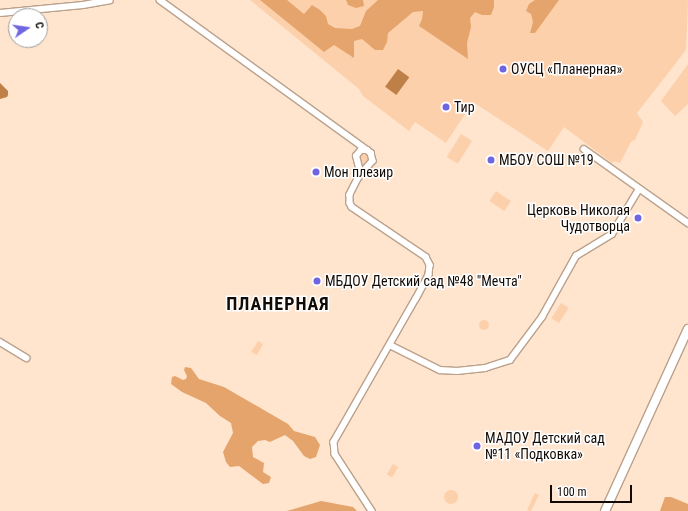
<!DOCTYPE html>
<html>
<head>
<meta charset="utf-8">
<style>
  body { margin:0 }
  #map { position:relative; width:688px; height:511px; overflow:hidden; background:#ffe4ce; font-family:"Roboto Condensed",sans-serif }
  div>[style] { position:absolute }
  [style*='--x'] { left:calc(var(--x)*1px); top:calc(var(--y)*1px); width:calc(var(--w)*1px); rotate:calc(var(--a)*1deg) }
  .green>* { inset:0; background:#fdd0ac; transform-origin:0 0 }
  .round { border-radius:50% }
  .forest>* { inset:0; background:#e5a46b }
  .water>* { inset:0; background:#bf8048; transform-origin:0 0 }
  .roads { filter:drop-shadow(1px 0 #baa18c) drop-shadow(-1px 0 #baa18c) drop-shadow(0 1px #baa18c) drop-shadow(0 -1px #baa18c) }
  .minor>* { height:5.5px; margin:-2.75px; padding:0 2.75px; transform-origin:2.75px; border-radius:2.75px; background:#fff }
  .secondary>* { height:8px; margin:-4px; padding:0 4px; transform-origin:4px; border-radius:4px; background:#fff }
  .dots>* { width:11px; height:11px; translate:-50% -50%; box-sizing:border-box; border:2px solid #fff; border-radius:50% }
  span { translate:-50% -50%; white-space:nowrap; text-align:center; line-height:1.15; -webkit-text-stroke:3px #fff; paint-order:stroke }
  .poi-label { font-size:14px; color:#120a04 }
  .left { translate:0 -50%; text-align:left }
  .right { translate:-100% -50%; text-align:right }
  .district-label { font-size:18px; color:#120a04; font-weight:700; letter-spacing:1px }
  .north { position:absolute; left:8px; top:8px; width:40px; height:40px; box-sizing:border-box; background:#fff; border:1px solid #a09d9b; border-radius:50%; rotate:77deg; font-size:11px; font-weight:700; line-height:16px; text-align:center; color:#120a04 }
  .north::after { content:''; display:block; margin:auto; width:14px; height:18px; background:#7065e0; clip-path:polygon(50% 0,100% 100%,50% 72%,0 100%) }
  .scale { position:absolute; left:550px; top:485px; width:82px; height:18px; box-sizing:border-box; border:2px solid #120a04; border-top:0; padding-left:5px; font-size:12px; line-height:14px; white-space:nowrap; color:#120a04; -webkit-text-stroke:3px #fff; paint-order:stroke }
</style>
</head>
<body>
<div id="map">
  <div class="green">
    <div style="clip-path:polygon(250px 0,688px 0,686px 50px,637px 113px,643px 122px,635px 140px,631px 142px,620px 163px,615px 161px,612px 163px,564px 127px,548px 151px,473px 102px,446px 143px,415px 122px,409px 131px,363px 96px,359px 89px)"></div>
    <div style="clip-path:polygon(688px 64px,688px 104px,675px 116px,661px 101px)"></div>
    <div style="left:461px;top:134px;width:13px;height:27px;rotate:32deg"></div>
    <div class="round" style="left:358.5px;top:153.5px;width:11px;height:11px"></div>
    <div style="left:496px;top:191px;width:18px;height:12px;rotate:34deg"></div>
    <div style="left:561px;top:303px;width:9px;height:18px;rotate:32deg"></div>
    <div class="round" style="left:479px;top:320px;width:10px;height:10px"></div>
    <div style="clip-path:polygon(258px 341px,263px 344px,257px 355px,251px 352px)"></div>
    <div style="left:393px;top:464px;width:6px;height:12px;rotate:31deg"></div>
    <div class="round" style="left:444px;top:490px;width:14px;height:14px"></div>
    <div style="clip-path:polygon(535px 493px,539px 495px,531px 511px,530px 511px,527px 510px)"></div>
  </div>
  <div class="forest">
    <div style="clip-path:polygon(260px 0,287px 0,304px 14px,312px 5px,320px 10px,326px 16px,328px 24px,335px 28px,352px 29px,360px 26px,366px 11px,378px 0,494px 0,494px 7px,491px 15px,482px 15px,475px 12px,470px 18px,471px 27px,467px 43px,468px 59px,419px 26px,422px 19px,423px 11px,413px 12px,394px 28px,388px 33px,387px 42px,383px 50px,375px 50px,362px 39px,354px 41px,354px 58px,334px 45px,324px 52px)"></div>
    <div style="clip-path:polygon(346px 0,363px 0,364px 6px,356px 8px,348px 5px)"></div>
    <div style="clip-path:polygon(535px 0,559px 0,535px 33px,530px 33px,533px 22px,531px 14px,526px 11px,529px 4px)"></div>
    <div style="clip-path:polygon(185px 367px,191px 368px,199px 379px,224px 387px,288px 424px,294px 431px,315px 437px,320px 445px,316px 457px,310px 459px,304px 456px,293px 441px,285px 435px,270px 442px,265px 440px,258px 441px,252px 447px,253px 457px,264px 463px,263px 472px,271px 477px,269px 483px,263px 484px,239px 466px,230px 467px,226px 462px,223px 452px,233px 433px,231px 423px,220px 416px,206px 403px,182px 392px,171px 384px,172px 377px,175px 376px,183px 380px,186px 379px,187px 376px,184px 370px)"></div>
    <div style="clip-path:polygon(665px 497px,671px 497px,688px 504px,688px 511px,660px 511px)"></div>
    <div style="clip-path:polygon(321px 501px,353px 507px,357px 511px,287px 511px)"></div>
  </div>
  <div class="water">
    <div style="left:398px;top:69px;width:14px;height:22px;rotate:36deg"></div>
    <div style="clip-path:polygon(0 83px,8px 91px,8px 95px,7px 97px,0 99px)"></div>
  </div>
  <div class="roads">
    <div class="minor">
      <div style="--x:160;--y:0;--w:256;--a:35.9"></div>
      <div style="--x:0;--y:13;--w:83;--a:-5.5"></div>
      <div style="--x:83;--y:5;--w:27;--a:-10"></div>
      <div style="--x:584;--y:149;--w:128;--a:35.4"></div>
      <div style="--x:359;--y:177;--w:5;--a:-79"></div>
      <div style="--x:360;--y:172;--w:16;--a:-104"></div>
      <div style="--x:356;--y:156;--w:8;--a:-50"></div>
      <div style="--x:361;--y:150;--w:6;--a:0"></div>
      <div style="--x:367;--y:150;--w:5;--a:37"></div>
      <div style="--x:371;--y:153;--w:8;--a:76"></div>
      <div style="--x:373;--y:161;--w:21;--a:131"></div>
      <div style="--x:359;--y:177;--w:20;--a:117"></div>
      <div style="--x:350;--y:195;--w:8;--a:90"></div>
      <div style="--x:350;--y:203;--w:4;--a:63"></div>
      <div style="--x:352;--y:207;--w:89;--a:34"></div>
      <div style="--x:426;--y:257;--w:9;--a:63"></div>
      <div style="--x:430;--y:265;--w:10;--a:96"></div>
      <div style="--x:429;--y:275;--w:27;--a:118"></div>
      <div style="--x:416;--y:299;--w:165;--a:119.8"></div>
      <div style="--x:334;--y:442;--w:12;--a:85"></div>
      <div style="--x:335;--y:454;--w:68;--a:57"></div>
      <div style="--x:0;--y:342;--w:31;--a:31"></div>
      <div style="--x:390;--y:345;--w:56;--a:26.6"></div>
      <div style="--x:440;--y:370;--w:17;--a:3"></div>
      <div style="--x:457;--y:371;--w:28;--a:-6"></div>
      <div style="--x:485;--y:368;--w:26;--a:-18"></div>
      <div style="--x:510;--y:360;--w:54;--a:-53.3"></div>
      <div style="--x:542;--y:317;--w:70;--a:-60.9"></div>
      <div style="--x:576;--y:256;--w:42;--a:-31.4"></div>
      <div style="--x:612;--y:234;--w:52;--a:-59"></div>
    </div>
    <div class="secondary">
      <div style="--x:605;--y:511;--w:200;--a:-65.5"></div>
    </div>
  </div>
  <div class="dots">
    <div style="left:503px;top:69px;background:#7065e0"></div>
    <div style="left:446px;top:107px;background:#7065e0"></div>
    <div style="left:491px;top:160px;background:#7065e0"></div>
    <div style="left:316px;top:172px;background:#7065e0"></div>
    <div style="left:638px;top:218px;background:#7065e0"></div>
    <div style="left:317px;top:281px;background:#7065e0"></div>
    <div style="left:477px;top:446px;background:#7065e0"></div>
  </div>
  <div class="poi-label">
    <span class="left" style="left:511px;top:69px">ОУСЦ «Планерная»</span>
    <span class="left" style="left:454px;top:107px">Тир</span>
    <span class="left" style="left:499px;top:160px">МБОУ СОШ №19</span>
    <span class="left" style="left:324px;top:172px">Мон плезир</span>
    <span class="right" style="left:630px;top:218px">Церковь Николая<br>Чудотворца</span>
    <span class="left" style="left:325px;top:281px">МБДОУ Детский сад №48 "Мечта"</span>
    <span class="left" style="left:485px;top:446px">МАДОУ Детский сад<br>№11 «Подковка»</span>
  </div>
  <div class="district-label">
    <span style="left:278px;top:304px">ПЛАНЕРНАЯ</span>
  </div>
  <div class="north">С</div>
  <div class="scale">100 m</div>
</div>
</body>
</html>
